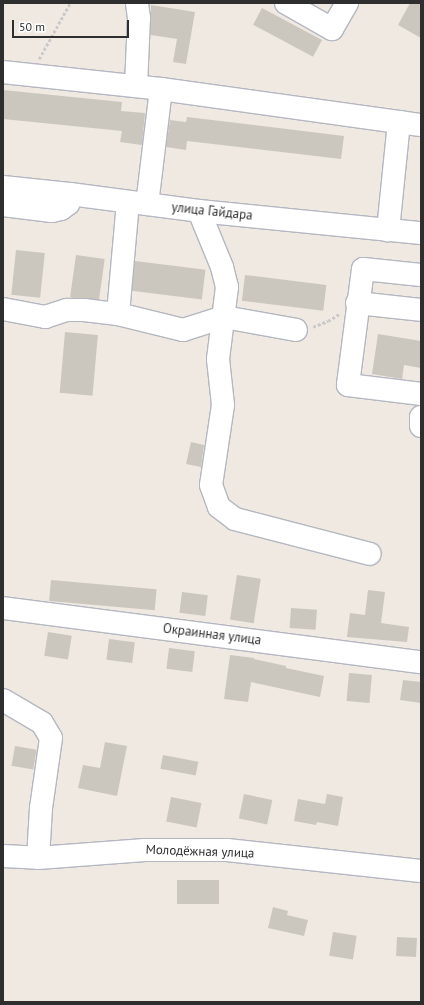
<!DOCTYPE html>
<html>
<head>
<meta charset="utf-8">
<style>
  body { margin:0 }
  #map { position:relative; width:424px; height:1005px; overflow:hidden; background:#efe9e1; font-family:"PT Sans",sans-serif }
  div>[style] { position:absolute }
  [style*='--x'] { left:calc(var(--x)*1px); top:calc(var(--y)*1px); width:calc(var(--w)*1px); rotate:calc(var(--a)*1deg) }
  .building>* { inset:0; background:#cbc7bf; transform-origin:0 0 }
  .path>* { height:2.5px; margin-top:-1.25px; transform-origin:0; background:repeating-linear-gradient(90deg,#c9c9c9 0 3px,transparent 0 5px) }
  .roads { filter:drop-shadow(1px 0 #b4b7c1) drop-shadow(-1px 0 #b4b7c1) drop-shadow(0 1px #b4b7c1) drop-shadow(0 -1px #b4b7c1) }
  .minor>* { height:22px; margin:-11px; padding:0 11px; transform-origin:11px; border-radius:11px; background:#fff }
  span { translate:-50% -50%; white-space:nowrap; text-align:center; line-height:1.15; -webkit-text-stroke:3px #fff; paint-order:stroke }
  .street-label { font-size:13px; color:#2e2e2e }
  .frame { position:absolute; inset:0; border:4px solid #2e2e2e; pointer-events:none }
  .scale { position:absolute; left:12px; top:20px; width:117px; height:18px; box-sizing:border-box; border:2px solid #2e2e2e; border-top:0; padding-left:5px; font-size:12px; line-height:14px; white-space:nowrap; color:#2e2e2e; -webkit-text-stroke:3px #fff; paint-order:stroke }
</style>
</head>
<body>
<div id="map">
  <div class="building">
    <div style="clip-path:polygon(410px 3px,421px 3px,421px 38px,398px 25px)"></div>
    <div style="clip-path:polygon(151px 5px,195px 12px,186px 64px,173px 62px,177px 39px,151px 35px)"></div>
    <div style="left:262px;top:8px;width:68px;height:19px;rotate:28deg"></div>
    <div style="clip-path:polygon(3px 90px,122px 102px,121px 111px,145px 113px,142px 145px,120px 142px,122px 131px,3px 119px)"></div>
    <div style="clip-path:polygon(187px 117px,344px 136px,341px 159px,187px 141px,186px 150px,166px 147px,170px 120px,186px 122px)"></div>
    <div style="left:16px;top:250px;width:29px;height:45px;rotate:6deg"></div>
    <div style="left:76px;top:255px;width:29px;height:43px;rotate:8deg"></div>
    <div style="left:135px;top:261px;width:71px;height:30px;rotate:7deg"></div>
    <div style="left:245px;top:275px;width:82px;height:26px;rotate:7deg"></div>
    <div style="left:65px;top:332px;width:33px;height:61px;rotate:5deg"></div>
    <div style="clip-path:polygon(378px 334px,421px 341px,421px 368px,404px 365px,402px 379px,372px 374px)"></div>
    <div style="clip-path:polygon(191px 442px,204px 445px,201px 467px,186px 464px)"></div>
    <div style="left:237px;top:575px;width:24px;height:45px;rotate:9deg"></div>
    <div style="left:51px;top:580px;width:106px;height:21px;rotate:5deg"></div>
    <div style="clip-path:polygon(368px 590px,385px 592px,381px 623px,409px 627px,407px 642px,347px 637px,350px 613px,365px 615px)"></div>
    <div style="left:182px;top:592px;width:26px;height:21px;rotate:7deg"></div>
    <div style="left:291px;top:608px;width:26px;height:20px;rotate:4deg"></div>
    <div style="left:48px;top:632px;width:24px;height:24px;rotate:9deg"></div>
    <div style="left:109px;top:639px;width:26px;height:21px;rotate:7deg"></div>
    <div style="left:169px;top:648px;width:26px;height:21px;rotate:7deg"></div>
    <div style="clip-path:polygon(230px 655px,254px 658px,254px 659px,286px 666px,286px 668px,324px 676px,320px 697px,251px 682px,248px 702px,224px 699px)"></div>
    <div style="left:349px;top:673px;width:23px;height:28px;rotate:5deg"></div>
    <div style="clip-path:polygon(403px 680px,421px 682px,421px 703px,400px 700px)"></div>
    <div style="clip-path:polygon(105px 742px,127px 746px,117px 796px,78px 788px,83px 765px,100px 768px)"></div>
    <div style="left:15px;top:746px;width:22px;height:20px;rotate:10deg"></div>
    <div style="left:163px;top:755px;width:36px;height:14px;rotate:11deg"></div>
    <div style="left:244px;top:794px;width:29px;height:25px;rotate:12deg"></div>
    <div style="clip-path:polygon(327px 794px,343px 797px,338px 826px,317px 822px,316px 825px,294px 821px,298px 799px,325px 804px)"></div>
    <div style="left:171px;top:797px;width:31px;height:25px;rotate:11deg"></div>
    <div style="left:177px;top:880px;width:42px;height:24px"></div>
    <div style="clip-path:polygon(273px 907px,288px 911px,287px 915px,308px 920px,304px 936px,268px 928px)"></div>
    <div style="left:333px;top:932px;width:24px;height:24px;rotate:9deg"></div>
    <div style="left:397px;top:937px;width:20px;height:19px;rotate:3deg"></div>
  </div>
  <div class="path">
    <div style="--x:39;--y:59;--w:64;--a:-61"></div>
    <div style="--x:313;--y:327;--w:16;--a:-22"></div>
    <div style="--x:328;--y:321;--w:13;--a:-32"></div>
  </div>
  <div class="roads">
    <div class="minor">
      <div style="--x:286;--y:3;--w:53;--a:29.5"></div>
      <div style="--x:332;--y:29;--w:30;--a:-60"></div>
      <div style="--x:3;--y:72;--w:159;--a:6.1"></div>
      <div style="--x:161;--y:89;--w:116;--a:96.9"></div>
      <div style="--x:136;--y:86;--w:68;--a:-87.5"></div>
      <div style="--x:139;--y:18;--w:15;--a:-98"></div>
      <div style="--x:161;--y:89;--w:240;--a:7.9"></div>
      <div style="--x:399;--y:122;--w:109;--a:95.8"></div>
      <div style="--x:399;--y:122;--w:22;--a:8"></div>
      <div style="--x:3;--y:187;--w:67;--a:6"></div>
      <div style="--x:70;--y:194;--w:130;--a:7.5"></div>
      <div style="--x:199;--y:211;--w:223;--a:5.7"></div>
      <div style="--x:3;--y:205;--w:49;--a:7"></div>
      <div style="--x:52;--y:211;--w:9;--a:-13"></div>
      <div style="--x:61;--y:209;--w:9;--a:-36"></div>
      <div style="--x:68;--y:204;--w:10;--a:-79"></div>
      <div style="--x:199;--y:211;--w:61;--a:67.7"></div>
      <div style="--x:222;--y:267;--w:21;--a:76"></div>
      <div style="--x:227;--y:287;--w:73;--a:97.1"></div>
      <div style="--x:218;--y:359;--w:46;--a:83.8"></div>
      <div style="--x:223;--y:405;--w:81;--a:98.5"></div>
      <div style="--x:211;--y:485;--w:23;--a:70"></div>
      <div style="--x:219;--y:507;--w:20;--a:37"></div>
      <div style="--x:235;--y:519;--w:139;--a:14.5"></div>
      <div style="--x:421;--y:275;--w:58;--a:-174.1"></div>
      <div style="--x:363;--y:269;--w:117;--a:97.4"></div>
      <div style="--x:348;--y:385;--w:74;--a:7"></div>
      <div style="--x:357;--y:303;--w:64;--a:6.2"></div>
      <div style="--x:3;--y:309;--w:43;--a:10.8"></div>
      <div style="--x:45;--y:317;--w:23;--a:-18"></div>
      <div style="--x:67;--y:310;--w:17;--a:0"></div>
      <div style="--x:84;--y:310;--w:34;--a:7"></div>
      <div style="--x:118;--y:314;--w:67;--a:13.8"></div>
      <div style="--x:183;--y:330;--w:43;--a:-17.6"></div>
      <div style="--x:224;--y:317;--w:73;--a:10.2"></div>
      <div style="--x:118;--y:314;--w:112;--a:-84.9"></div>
      <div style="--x:421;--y:417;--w:9;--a:90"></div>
      <div style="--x:3;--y:608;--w:421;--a:7.4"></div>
      <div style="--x:3;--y:700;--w:45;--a:30.5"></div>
      <div style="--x:42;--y:723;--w:17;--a:59"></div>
      <div style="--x:51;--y:738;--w:71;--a:98.1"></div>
      <div style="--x:41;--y:808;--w:50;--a:93.4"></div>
      <div style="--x:3;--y:856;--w:35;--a:3"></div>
      <div style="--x:38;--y:858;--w:107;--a:-4.3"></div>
      <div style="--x:145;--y:850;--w:82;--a:0"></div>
      <div style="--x:227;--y:850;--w:195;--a:6.2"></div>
    </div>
  </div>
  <div class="street-label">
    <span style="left:212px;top:212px;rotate:6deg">улица Гайдара</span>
    <span style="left:212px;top:635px;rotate:7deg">Окраинная улица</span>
    <span style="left:200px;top:852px;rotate:2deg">Молодёжная улица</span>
  </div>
  <div class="frame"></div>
  <div class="scale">50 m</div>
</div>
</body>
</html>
